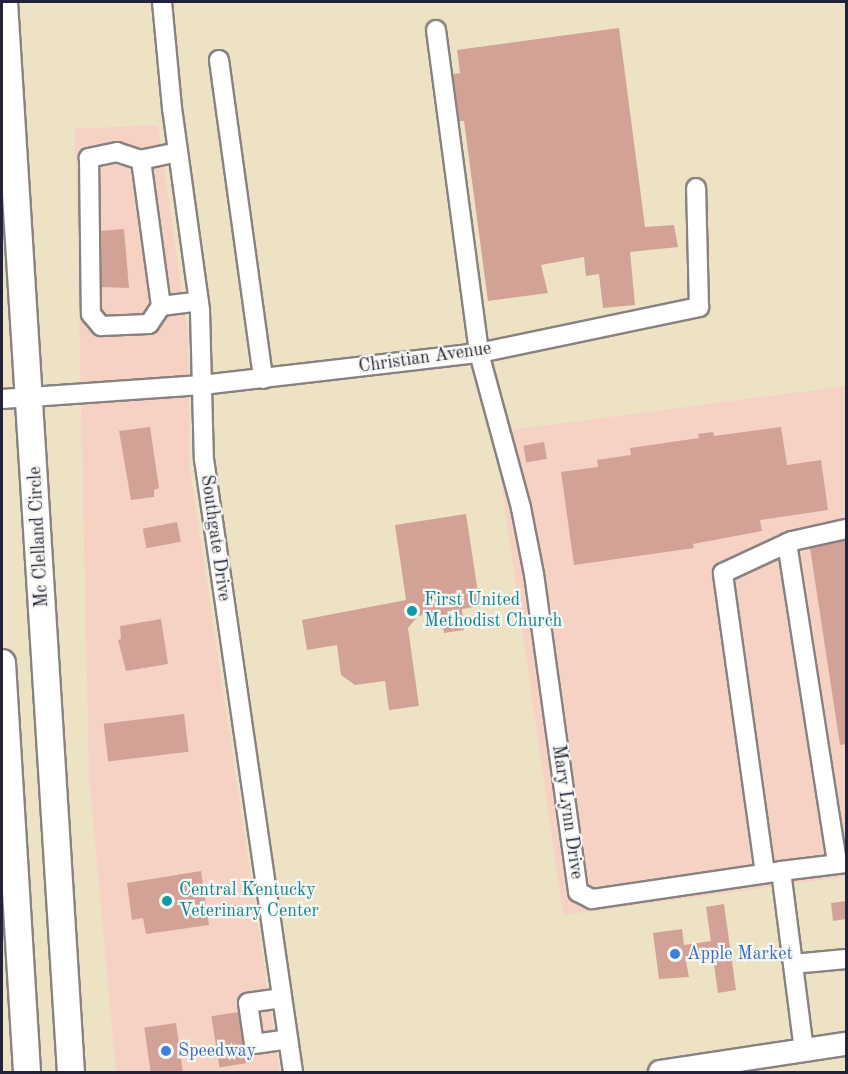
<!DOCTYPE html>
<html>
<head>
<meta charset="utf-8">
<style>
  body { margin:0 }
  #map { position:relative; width:848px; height:1074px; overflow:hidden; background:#ede2c4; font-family:"Old Standard TT",serif }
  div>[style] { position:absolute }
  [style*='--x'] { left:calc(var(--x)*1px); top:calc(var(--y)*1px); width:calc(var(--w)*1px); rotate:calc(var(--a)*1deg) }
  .built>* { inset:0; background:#f6d2c5 }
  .building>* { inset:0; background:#d3a296; transform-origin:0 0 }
  .roads { filter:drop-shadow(2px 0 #888280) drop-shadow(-2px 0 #888280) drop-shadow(0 2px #888280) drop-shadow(0 -2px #888280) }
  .minor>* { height:18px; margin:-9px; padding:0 9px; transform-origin:9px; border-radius:9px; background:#fff }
  .major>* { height:22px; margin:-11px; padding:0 11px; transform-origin:11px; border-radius:11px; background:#fff }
  .highway>* { height:26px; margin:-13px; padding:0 13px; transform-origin:13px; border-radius:13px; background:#fff }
  .dots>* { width:16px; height:16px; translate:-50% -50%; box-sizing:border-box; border:3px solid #f6f6f2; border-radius:50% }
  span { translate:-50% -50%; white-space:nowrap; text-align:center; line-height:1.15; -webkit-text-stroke:4.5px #f6f6f2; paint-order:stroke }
  .street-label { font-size:18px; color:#22223b }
  .culture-label { font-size:18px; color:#0d838f }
  .left { translate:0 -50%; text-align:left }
  .shop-label { font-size:18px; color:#366cbe }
  .frame { position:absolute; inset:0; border:3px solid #22223b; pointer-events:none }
</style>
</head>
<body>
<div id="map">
  <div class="built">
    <div style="clip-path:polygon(158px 125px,188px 334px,190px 469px,280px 1072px,116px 1072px,89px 774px,75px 129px)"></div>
    <div style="clip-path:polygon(846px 386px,846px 877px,563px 915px,494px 432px)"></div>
  </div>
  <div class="building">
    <div style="clip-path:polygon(619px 28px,645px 227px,674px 225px,678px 247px,630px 252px,635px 305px,603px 308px,599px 274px,586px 276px,584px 257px,541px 265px,548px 293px,488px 301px,464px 121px,459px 121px,453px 74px,460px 73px,457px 50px)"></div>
    <div style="clip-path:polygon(124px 229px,129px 288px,102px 287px,101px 231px)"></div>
    <div style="clip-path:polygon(150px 427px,159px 488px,154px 490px,154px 497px,131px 500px,119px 431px)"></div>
    <div style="clip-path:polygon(781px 427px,787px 465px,821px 460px,828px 510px,760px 520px,762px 531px,693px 544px,694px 548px,574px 565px,561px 472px,598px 467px,597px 460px,631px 455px,630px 448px,699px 438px,698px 434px,713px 432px,714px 436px)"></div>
    <div style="left:544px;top:442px;width:17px;height:21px;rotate:80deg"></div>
    <div style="clip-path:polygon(466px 514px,480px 606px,462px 609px,464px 630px,444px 633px,440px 612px,418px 616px,408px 628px,419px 706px,389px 710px,385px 681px,355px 685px,341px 675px,337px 645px,307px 650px,302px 620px,406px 600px,395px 525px)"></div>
    <div style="left:177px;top:522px;width:20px;height:35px;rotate:79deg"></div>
    <div style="clip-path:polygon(846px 540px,846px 744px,840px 745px,810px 548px)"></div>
    <div style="clip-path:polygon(161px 619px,168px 664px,126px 671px,118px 640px,121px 639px,120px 626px)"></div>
    <div style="left:184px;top:714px;width:38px;height:81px;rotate:83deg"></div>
    <div style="clip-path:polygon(201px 871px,209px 925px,146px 934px,143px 918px,132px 920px,127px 883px)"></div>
    <div style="clip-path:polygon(846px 901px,846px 919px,833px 921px,831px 903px)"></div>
    <div style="clip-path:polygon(724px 904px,736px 990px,718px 993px,713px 957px,686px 961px,689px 977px,659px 979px,653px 933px,682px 929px,684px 945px,711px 941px,706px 907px)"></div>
    <div style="left:238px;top:1012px;width:52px;height:27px;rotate:81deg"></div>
    <div style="left:176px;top:1023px;width:49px;height:32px;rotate:82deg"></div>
  </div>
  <div class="roads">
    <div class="minor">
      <div style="--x:162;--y:2;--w:106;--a:84.6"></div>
      <div style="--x:172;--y:108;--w:205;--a:82.1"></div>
      <div style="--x:200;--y:311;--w:148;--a:88.5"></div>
      <div style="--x:204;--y:459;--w:619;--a:81.74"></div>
      <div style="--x:436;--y:30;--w:326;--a:82.4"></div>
      <div style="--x:479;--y:353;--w:161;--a:74.8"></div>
      <div style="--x:521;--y:508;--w:67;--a:78.9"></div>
      <div style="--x:534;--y:574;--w:321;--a:82.1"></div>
      <div style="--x:578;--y:892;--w:16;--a:27"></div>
      <div style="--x:592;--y:899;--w:191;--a:-8.4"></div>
      <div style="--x:781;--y:871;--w:180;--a:82.7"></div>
      <div style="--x:219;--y:60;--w:322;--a:82.1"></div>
      <div style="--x:178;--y:152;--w:38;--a:168"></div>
      <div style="--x:141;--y:160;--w:25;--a:-162"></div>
      <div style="--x:117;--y:152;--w:29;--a:168"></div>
      <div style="--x:89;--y:158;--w:156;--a:89.3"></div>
      <div style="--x:91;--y:314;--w:16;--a:50"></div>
      <div style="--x:101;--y:326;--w:48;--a:-2.4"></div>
      <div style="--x:149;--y:324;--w:22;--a:-56"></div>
      <div style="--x:161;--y:306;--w:38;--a:-7"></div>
      <div style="--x:141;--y:160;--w:147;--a:82.2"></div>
      <div style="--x:2;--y:399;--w:200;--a:-4"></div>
      <div style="--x:202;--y:385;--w:279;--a:-6.6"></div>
      <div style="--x:479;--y:353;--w:225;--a:-11.8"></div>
      <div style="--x:699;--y:307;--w:119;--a:-91.4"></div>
      <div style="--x:787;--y:543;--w:325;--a:81.1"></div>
      <div style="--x:781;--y:871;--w:65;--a:-7"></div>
      <div style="--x:765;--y:873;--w:303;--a:-98"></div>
      <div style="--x:723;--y:573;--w:76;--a:-24.9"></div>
      <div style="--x:792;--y:541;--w:55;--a:-12.5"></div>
      <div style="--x:793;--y:964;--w:53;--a:-5.4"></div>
      <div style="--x:282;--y:998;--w:34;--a:172"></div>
      <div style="--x:248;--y:1003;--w:41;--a:81.7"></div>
      <div style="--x:254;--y:1044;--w:34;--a:-8"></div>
    </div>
    <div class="major">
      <div style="--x:660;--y:1072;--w:188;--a:-8.6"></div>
    </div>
    <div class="highway">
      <div style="--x:4;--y:2;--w:1072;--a:86.42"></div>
      <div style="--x:2;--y:663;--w:410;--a:86.5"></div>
    </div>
  </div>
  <div class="dots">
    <div style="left:412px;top:611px;background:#0f9aa8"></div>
    <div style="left:167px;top:901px;background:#0f9aa8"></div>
    <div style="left:675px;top:954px;background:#3f7fe0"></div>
    <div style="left:166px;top:1051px;background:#3f7fe0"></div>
  </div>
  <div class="street-label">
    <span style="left:425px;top:358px;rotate:-8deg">Christian Avenue</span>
    <span style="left:39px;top:537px;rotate:-93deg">Mc Clelland Circle</span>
    <span style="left:215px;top:538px;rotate:82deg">Southgate Drive</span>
    <span style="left:567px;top:812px;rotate:82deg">Mary Lynn Drive</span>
  </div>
  <div class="culture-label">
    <span class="left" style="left:424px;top:611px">First United<br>Methodist Church</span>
    <span class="left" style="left:179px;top:901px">Central Kentucky<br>Veterinary Center</span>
  </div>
  <div class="shop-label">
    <span class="left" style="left:687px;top:954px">Apple Market</span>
    <span class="left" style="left:178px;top:1051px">Speedway</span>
  </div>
  <div class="frame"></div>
</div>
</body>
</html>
